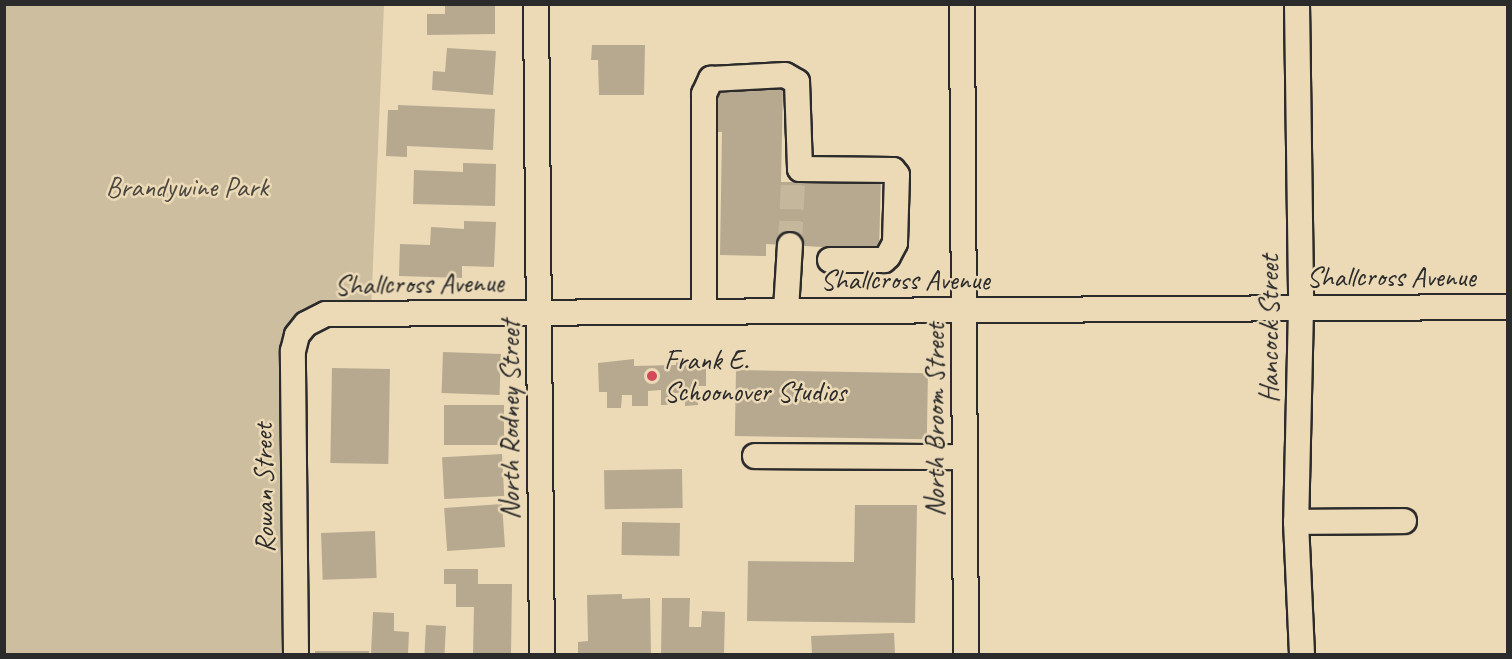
<!DOCTYPE html>
<html>
<head>
<meta charset="utf-8">
<style>
  body { margin:0 }
  #map { position:relative; width:1512px; height:659px; overflow:hidden; background:#ecdab7; font-family:Caveat,sans-serif }
  div>[style] { position:absolute }
  [style*='--x'] { left:calc(var(--x)*1px); top:calc(var(--y)*1px); width:calc(var(--w)*1px); rotate:calc(var(--a)*1deg) }
  .green>* { inset:0; background:#cdbea0 }
  .building>* { inset:0; background:#b6a990; transform-origin:0 0 }
  .minor-tunnel>* { height:24px; margin-top:-12px; transform-origin:0; background:repeating-linear-gradient(90deg,#c5b79b 0 24px,transparent 0 36px) }
  .roads { filter:drop-shadow(2px 0 #2b2b2b) drop-shadow(-2px 0 #2b2b2b) drop-shadow(0 2px #2b2b2b) drop-shadow(0 -2px #2b2b2b) }
  .minor>* { height:24px; margin:-12px; padding:0 12px; transform-origin:12px; border-radius:12px; background:#ecdab7 }
  .dots>* { width:16px; height:16px; translate:-50% -50%; box-sizing:border-box; border:3px solid #ecdab7; border-radius:50% }
  span { translate:-50% -50%; white-space:nowrap; text-align:center; line-height:1.15; -webkit-text-stroke:5px #ecdab7; paint-order:stroke }
  .park-label { font-size:28px; color:#4b4842 }
  .street-label { font-size:28px; color:#2b2b2b }
  .poi-label { font-size:28px; color:#2b2b2b }
  .left { translate:0 -50%; text-align:left }
  .frame { position:absolute; inset:0; border:6px solid #2b2b2b; pointer-events:none }
</style>
</head>
<body>
<div id="map">
  <div class="green">
    <div style="clip-path:polygon(4px 5px,384px 5px,371px 312px,297px 335px,296px 654px,5px 654px)"></div>
  </div>
  <div class="building">
    <div style="clip-path:polygon(445px 4px,495px 4px,495px 34px,427px 35px,427px 14px,445px 14px)"></div>
    <div style="clip-path:polygon(592px 45px,645px 45px,644px 95px,599px 95px,598px 60px,591px 60px)"></div>
    <div style="clip-path:polygon(447px 48px,496px 51px,493px 95px,432px 90px,433px 71px,445px 72px)"></div>
    <div style="clip-path:polygon(715px 84px,783px 85px,781px 182px,805px 182px,805px 176px,881px 178px,879px 250px,766px 244px,766px 256px,720px 255px,722px 132px,714px 132px)"></div>
    <div style="clip-path:polygon(398px 105px,495px 109px,493px 150px,407px 146px,407px 157px,386px 156px,388px 110px,398px 110px)"></div>
    <div style="clip-path:polygon(463px 163px,496px 164px,495px 206px,413px 204px,414px 170px,463px 172px)"></div>
    <div style="clip-path:polygon(464px 221px,496px 222px,494px 267px,462px 266px,462px 278px,399px 276px,400px 244px,430px 245px,431px 227px,464px 229px)"></div>
    <div style="left:443px;top:352px;width:58px;height:41px;rotate:2deg"></div>
    <div style="clip-path:polygon(676px 358px,684px 358px,684px 365px,706px 364px,706px 386px,698px 386px,698px 405px,685px 406px,685px 393px,672px 393px,672px 405px,661px 405px,661px 390px,648px 391px,648px 406px,632px 406px,632px 395px,622px 395px,621px 408px,607px 408px,607px 392px,599px 392px,598px 363px,634px 359px,634px 366px,676px 365px)"></div>
    <div style="left:332px;top:368px;width:58px;height:95px;rotate:1deg"></div>
    <div style="left:736px;top:370px;width:192px;height:66px;rotate:1deg"></div>
    <div style="left:444px;top:405px;width:60px;height:40px"></div>
    <div style="left:502px;top:454px;width:42px;height:60px;rotate:87deg"></div>
    <div style="left:682px;top:469px;width:39px;height:78px;rotate:89deg"></div>
    <div style="left:502px;top:504px;width:43px;height:58px;rotate:86deg"></div>
    <div style="clip-path:polygon(855px 505px,917px 505px,915px 623px,747px 621px,748px 561px,854px 562px)"></div>
    <div style="left:622px;top:522px;width:58px;height:33px;rotate:1deg"></div>
    <div style="left:375px;top:531px;width:47px;height:54px;rotate:88deg"></div>
    <div style="clip-path:polygon(444px 569px,478px 569px,478px 584px,512px 584px,511px 654px,473px 654px,474px 607px,456px 607px,456px 584px,444px 584px)"></div>
    <div style="clip-path:polygon(622px 594px,622px 599px,650px 598px,651px 654px,578px 654px,578px 642px,588px 641px,587px 595px)"></div>
    <div style="clip-path:polygon(662px 598px,690px 598px,689px 627px,701px 627px,702px 611px,725px 612px,724px 654px,661px 654px)"></div>
    <div style="clip-path:polygon(373px 612px,394px 613px,394px 631px,409px 632px,408px 654px,371px 654px)"></div>
    <div style="left:426px;top:625px;width:20px;height:29px;rotate:3deg"></div>
    <div style="clip-path:polygon(894px 633px,895px 654px,812px 654px,811px 636px)"></div>
    <div style="left:315px;top:651px;width:54px;height:3px"></div>
  </div>
  <div class="minor-tunnel">
    <div style="--x:790;--y:245;--w:63;--a:-87.3"></div>
  </div>
  <div class="roads">
    <div class="minor">
      <div style="--x:536;--y:4;--w:650;--a:89.47"></div>
      <div style="--x:962;--y:4;--w:650;--a:89.65"></div>
      <div style="--x:1297;--y:4;--w:304;--a:89.2"></div>
      <div style="--x:1301;--y:308;--w:214;--a:91.3"></div>
      <div style="--x:1296;--y:522;--w:132;--a:87.4"></div>
      <div style="--x:786;--y:310;--w:65;--a:-86.5"></div>
      <div style="--x:704;--y:311;--w:217;--a:-90"></div>
      <div style="--x:704;--y:94;--w:17;--a:-65"></div>
      <div style="--x:711;--y:79;--w:74;--a:-3.1"></div>
      <div style="--x:785;--y:75;--w:14;--a:30"></div>
      <div style="--x:797;--y:82;--w:87;--a:88"></div>
      <div style="--x:800;--y:169;--w:93;--a:0.6"></div>
      <div style="--x:893;--y:170;--w:6;--a:51"></div>
      <div style="--x:897;--y:175;--w:68;--a:91.7"></div>
      <div style="--x:895;--y:243;--w:15;--a:118"></div>
      <div style="--x:888;--y:256;--w:6;--a:135"></div>
      <div style="--x:884;--y:260;--w:54;--a:180"></div>
      <div style="--x:755;--y:456;--w:210;--a:0.3"></div>
      <div style="--x:1296;--y:522;--w:108;--a:-0.5"></div>
      <div style="--x:296;--y:654;--w:303;--a:-90.6"></div>
      <div style="--x:293;--y:351;--w:16;--a:-76"></div>
      <div style="--x:297;--y:335;--w:14;--a:-51"></div>
      <div style="--x:306;--y:324;--w:22;--a:-27"></div>
      <div style="--x:326;--y:314;--w:1182;--a:-0.34"></div>
    </div>
  </div>
  <div class="dots">
    <div style="left:652px;top:376px;background:#d1495b"></div>
  </div>
  <div class="park-label">
    <span style="left:187px;top:187px">Brandywine Park</span>
  </div>
  <div class="street-label">
    <span style="left:1391px;top:277px">Shallcross Avenue</span>
    <span style="left:905px;top:280px">Shallcross Avenue</span>
    <span style="left:419px;top:284px;rotate:-1deg">Shallcross Avenue</span>
    <span style="left:1269px;top:329px;rotate:-90deg">Hancock Street</span>
    <span style="left:510px;top:420px;rotate:-90deg">North Rodney Street</span>
    <span style="left:935px;top:420px;rotate:-90deg">North Broom Street</span>
    <span style="left:264px;top:488px;rotate:-91deg">Rowan Street</span>
  </div>
  <div class="poi-label">
    <span class="left" style="left:664px;top:376px">Frank E.<br>Schoonover Studios</span>
  </div>
  <div class="frame"></div>
</div>
</body>
</html>
